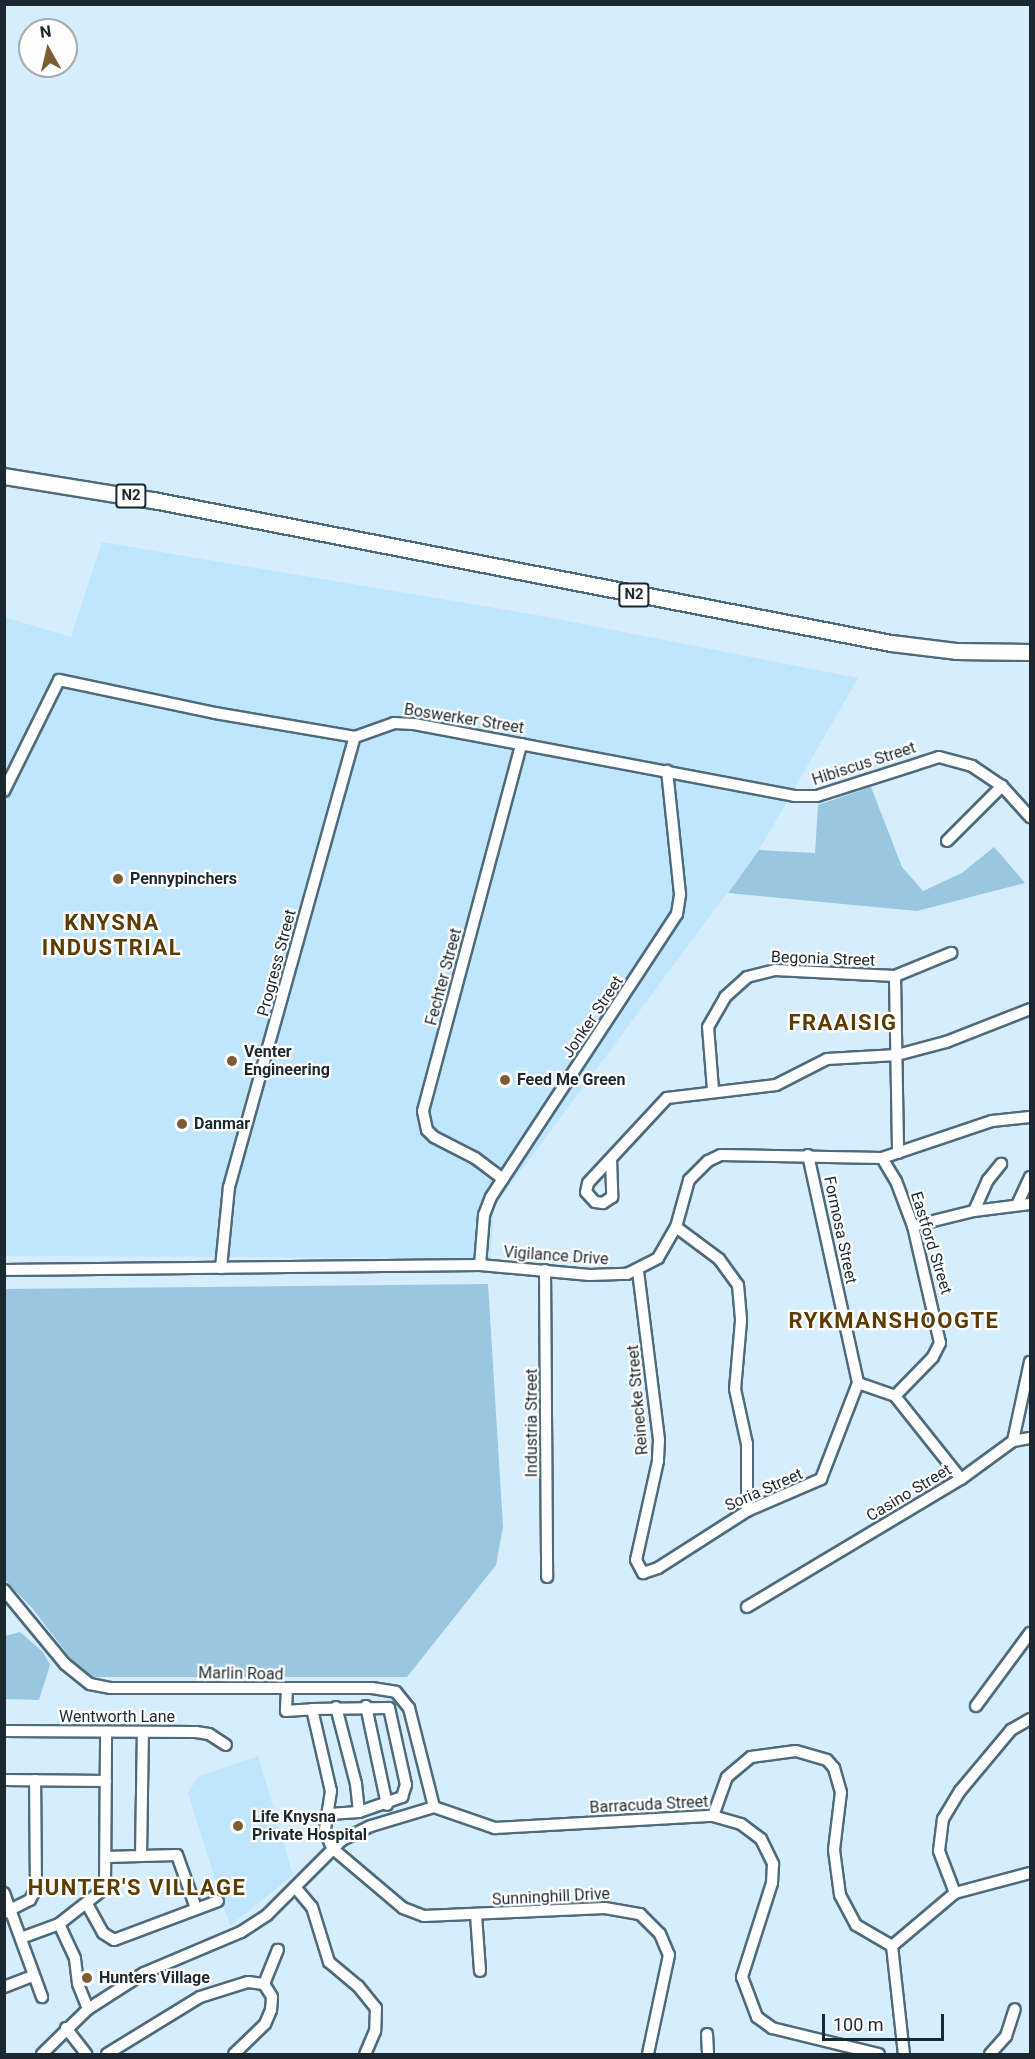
<!DOCTYPE html>
<html>
<head>
<meta charset="utf-8">
<style>
  body { margin:0 }
  #map { position:relative; width:1035px; height:2059px; overflow:hidden; background:#d5edfc; font-family:Roboto,sans-serif }
  div>[style] { position:absolute }
  [style*='--x'] { left:calc(var(--x)*1px); top:calc(var(--y)*1px); width:calc(var(--w)*1px); rotate:calc(var(--a)*1deg) }
  .built>* { inset:0; background:#c0e6fd }
  .green>* { inset:0; background:#9ac6e0 }
  .roads { filter:drop-shadow(2px 0 #4f6b7b) drop-shadow(-2px 0 #4f6b7b) drop-shadow(0 2px #4f6b7b) drop-shadow(0 -2px #4f6b7b) }
  .minor>* { height:10px; margin:-5px; padding:0 5px; transform-origin:5px; border-radius:5px; background:#fff }
  .highway>* { height:15px; margin:-7.5px; padding:0 7.5px; transform-origin:7.5px; border-radius:7.5px; background:#fff }
  .dots>* { width:16px; height:16px; translate:-50% -50%; box-sizing:border-box; border:3px solid #fff; border-radius:50% }
  span { translate:-50% -50%; white-space:nowrap; text-align:center; line-height:1.15; -webkit-text-stroke:4.5px #fff; paint-order:stroke }
  .shield-label span { padding:2px 4px; background:#fff; border:2px solid; border-radius:4px; -webkit-text-stroke-width:0 }
  .shield-label { font-size:15px; color:#1c282f; font-weight:700 }
  .street-label { font-size:16px; color:#1c282f }
  .poi-label { font-size:16px; color:#1c282f; font-weight:700 }
  .left { translate:0 -50%; text-align:left }
  .district-label { font-size:22px; color:#5c3c01; font-weight:700; letter-spacing:1.5px }
  .frame { position:absolute; inset:0; border:6px solid #1c282f; pointer-events:none }
  .north { position:absolute; left:18px; top:18px; width:60px; height:60px; box-sizing:border-box; background:#fff; border:2px solid #a4a9ac; border-radius:50%; rotate:352deg; font-size:16px; font-weight:700; line-height:24px; text-align:center; color:#1c282f }
  .north::after { content:''; display:block; margin:auto; width:21px; height:27px; background:#7c5d32; clip-path:polygon(50% 0,100% 100%,50% 72%,0 100%) }
  .scale { position:absolute; left:822px; top:2014px; width:122px; height:27px; box-sizing:border-box; border:3px solid #1c282f; border-top:0; padding-left:8px; font-size:18px; line-height:21px; white-space:nowrap; color:#1c282f; -webkit-text-stroke:4px #fff; paint-order:stroke }
</style>
</head>
<body>
<div id="map">
  <div class="built">
    <div style="clip-path:polygon(102px 542px,542px 616px,858px 678px,759px 850px,494px 1207px,490px 1258px,5px 1256px,4px 617px,71px 637px)"></div>
    <div style="clip-path:polygon(258px 1756px,293px 1875px,230px 1926px,188px 1793px,199px 1776px)"></div>
  </div>
  <div class="green">
    <div style="clip-path:polygon(871px 787px,902px 867px,923px 891px,962px 873px,994px 847px,1025px 883px,917px 911px,728px 893px,759px 850px,815px 853px,818px 805px)"></div>
    <div style="clip-path:polygon(488px 1284px,503px 1527px,496px 1565px,407px 1677px,94px 1677px,81px 1672px,32px 1608px,5px 1580px,4px 1289px)"></div>
    <div style="clip-path:polygon(20px 1632px,43px 1652px,50px 1665px,39px 1700px,5px 1699px,5px 1636px)"></div>
  </div>
  <div class="roads">
    <div class="minor">
      <div style="--x:4;--y:791;--w:124;--a:-63.6"></div>
      <div style="--x:59;--y:680;--w:159;--a:11.9"></div>
      <div style="--x:215;--y:713;--w:142;--a:9.7"></div>
      <div style="--x:355;--y:737;--w:41;--a:-19.7"></div>
      <div style="--x:394;--y:723;--w:20;--a:3"></div>
      <div style="--x:414;--y:724;--w:387;--a:10.7"></div>
      <div style="--x:794;--y:796;--w:23;--a:0"></div>
      <div style="--x:817;--y:796;--w:128;--a:-17.7"></div>
      <div style="--x:939;--y:757;--w:34;--a:15"></div>
      <div style="--x:972;--y:766;--w:36;--a:34"></div>
      <div style="--x:1002;--y:786;--w:42;--a:47.9"></div>
      <div style="--x:947;--y:841;--w:78;--a:-45"></div>
      <div style="--x:895;--y:976;--w:177;--a:89"></div>
      <div style="--x:713;--y:1090;--w:63;--a:-94.5"></div>
      <div style="--x:708;--y:1027;--w:34;--a:-60"></div>
      <div style="--x:725;--y:997;--w:30;--a:-42"></div>
      <div style="--x:747;--y:977;--w:29;--a:-14"></div>
      <div style="--x:775;--y:970;--w:120;--a:2.9"></div>
      <div style="--x:895;--y:976;--w:61;--a:-22.3"></div>
      <div style="--x:808;--y:1155;--w:233;--a:77.6"></div>
      <div style="--x:882;--y:1158;--w:27;--a:59"></div>
      <div style="--x:896;--y:1181;--w:48;--a:69.3"></div>
      <div style="--x:913;--y:1226;--w:120;--a:77"></div>
      <div style="--x:940;--y:1343;--w:16;--a:117"></div>
      <div style="--x:933;--y:1357;--w:54;--a:134.3"></div>
      <div style="--x:611;--y:1159;--w:38;--a:88"></div>
      <div style="--x:612;--y:1197;--w:11;--a:146"></div>
      <div style="--x:603;--y:1203;--w:8;--a:-173"></div>
      <div style="--x:595;--y:1202;--w:13;--a:-132"></div>
      <div style="--x:586;--y:1192;--w:9;--a:-77"></div>
      <div style="--x:588;--y:1183;--w:116;--a:-47.1"></div>
      <div style="--x:667;--y:1098;--w:110;--a:-6.8"></div>
      <div style="--x:776;--y:1085;--w:57;--a:-27"></div>
      <div style="--x:827;--y:1059;--w:70;--a:-3.3"></div>
      <div style="--x:897;--y:1055;--w:51;--a:-14.9"></div>
      <div style="--x:946;--y:1042;--w:90;--a:-21.4"></div>
      <div style="--x:503;--y:1179;--w:35;--a:-143"></div>
      <div style="--x:475;--y:1158;--w:46;--a:-152.9"></div>
      <div style="--x:434;--y:1137;--w:10;--a:-135"></div>
      <div style="--x:427;--y:1130;--w:19;--a:-102"></div>
      <div style="--x:423;--y:1111;--w:380;--a:-75"></div>
      <div style="--x:1017;--y:1205;--w:31;--a:-65"></div>
      <div style="--x:974;--y:1211;--w:34;--a:-66"></div>
      <div style="--x:988;--y:1180;--w:21;--a:-51"></div>
      <div style="--x:913;--y:1226;--w:63;--a:-13.8"></div>
      <div style="--x:974;--y:1211;--w:56;--a:-7.1"></div>
      <div style="--x:676;--y:1227;--w:54;--a:36.7"></div>
      <div style="--x:719;--y:1259;--w:32;--a:54"></div>
      <div style="--x:738;--y:1285;--w:36;--a:85"></div>
      <div style="--x:741;--y:1321;--w:68;--a:95"></div>
      <div style="--x:735;--y:1389;--w:56;--a:77.7"></div>
      <div style="--x:747;--y:1444;--w:67;--a:90"></div>
      <div style="--x:480;--y:1265;--w:50;--a:-85.4"></div>
      <div style="--x:484;--y:1215;--w:19;--a:-69"></div>
      <div style="--x:491;--y:1197;--w:339;--a:-56.7"></div>
      <div style="--x:677;--y:914;--w:20;--a:-81"></div>
      <div style="--x:680;--y:894;--w:124;--a:-96"></div>
      <div style="--x:221;--y:1268;--w:81;--a:-84.4"></div>
      <div style="--x:229;--y:1187;--w:467;--a:-74.4"></div>
      <div style="--x:4;--y:1270;--w:476;--a:-0.6"></div>
      <div style="--x:480;--y:1265;--w:110;--a:5.2"></div>
      <div style="--x:590;--y:1275;--w:37;--a:-2"></div>
      <div style="--x:627;--y:1274;--w:35;--a:-27"></div>
      <div style="--x:658;--y:1258;--w:36;--a:-60"></div>
      <div style="--x:676;--y:1227;--w:49;--a:-74.5"></div>
      <div style="--x:689;--y:1180;--w:27;--a:-45"></div>
      <div style="--x:708;--y:1161;--w:14;--a:-25"></div>
      <div style="--x:721;--y:1155;--w:161;--a:1.1"></div>
      <div style="--x:882;--y:1158;--w:116;--a:-18.6"></div>
      <div style="--x:992;--y:1121;--w:38;--a:-6"></div>
      <div style="--x:545;--y:1270;--w:307;--a:89.6"></div>
      <div style="--x:638;--y:1271;--w:170;--a:82.9"></div>
      <div style="--x:659;--y:1440;--w:21;--a:93"></div>
      <div style="--x:658;--y:1461;--w:101;--a:102.5"></div>
      <div style="--x:636;--y:1560;--w:15;--a:62"></div>
      <div style="--x:643;--y:1573;--w:16;--a:-18"></div>
      <div style="--x:658;--y:1568;--w:106;--a:-32.6"></div>
      <div style="--x:747;--y:1511;--w:81;--a:-23.4"></div>
      <div style="--x:821;--y:1479;--w:103;--a:-68.9"></div>
      <div style="--x:858;--y:1383;--w:39;--a:19"></div>
      <div style="--x:895;--y:1396;--w:106;--a:51.5"></div>
      <div style="--x:1013;--y:1441;--w:81;--a:-77.9"></div>
      <div style="--x:4;--y:1590;--w:96;--a:50.5"></div>
      <div style="--x:65;--y:1664;--w:32;--a:39"></div>
      <div style="--x:90;--y:1684;--w:20;--a:11"></div>
      <div style="--x:110;--y:1688;--w:262;--a:0"></div>
      <div style="--x:372;--y:1688;--w:24;--a:9"></div>
      <div style="--x:396;--y:1692;--w:21;--a:51"></div>
      <div style="--x:409;--y:1708;--w:102;--a:75.8"></div>
      <div style="--x:747;--y:1607;--w:249;--a:-30.9"></div>
      <div style="--x:961;--y:1479;--w:64;--a:-36.2"></div>
      <div style="--x:1013;--y:1441;--w:17;--a:-10"></div>
      <div style="--x:287;--y:1690;--w:21;--a:93"></div>
      <div style="--x:286;--y:1711;--w:26;--a:-4"></div>
      <div style="--x:366;--y:1706;--w:101;--a:78"></div>
      <div style="--x:976;--y:1706;--w:91;--a:-53.5"></div>
      <div style="--x:336;--y:1707;--w:80;--a:75.4"></div>
      <div style="--x:356;--y:1784;--w:28;--a:84"></div>
      <div style="--x:4;--y:1731;--w:192;--a:0.3"></div>
      <div style="--x:196;--y:1732;--w:13;--a:9"></div>
      <div style="--x:209;--y:1734;--w:20;--a:33"></div>
      <div style="--x:4;--y:1780;--w:102;--a:0.6"></div>
      <div style="--x:434;--y:1807;--w:65;--a:19"></div>
      <div style="--x:495;--y:1828;--w:218;--a:-3.2"></div>
      <div style="--x:713;--y:1816;--w:29;--a:16"></div>
      <div style="--x:741;--y:1824;--w:25;--a:37"></div>
      <div style="--x:761;--y:1839;--w:28;--a:64"></div>
      <div style="--x:773;--y:1864;--w:19;--a:93"></div>
      <div style="--x:772;--y:1883;--w:99;--a:107.7"></div>
      <div style="--x:742;--y:1977;--w:43;--a:69.4"></div>
      <div style="--x:757;--y:2017;--w:19;--a:36"></div>
      <div style="--x:772;--y:2028;--w:110;--a:13.7"></div>
      <div style="--x:329;--y:1814;--w:30;--a:-4"></div>
      <div style="--x:359;--y:1812;--w:46;--a:-19.2"></div>
      <div style="--x:402;--y:1797;--w:13;--a:-72"></div>
      <div style="--x:406;--y:1785;--w:79;--a:-102.4"></div>
      <div style="--x:389;--y:1708;--w:77;--a:179.3"></div>
      <div style="--x:312;--y:1709;--w:84;--a:77"></div>
      <div style="--x:331;--y:1791;--w:39;--a:99"></div>
      <div style="--x:325;--y:1830;--w:19;--a:69"></div>
      <div style="--x:332;--y:1848;--w:93;--a:40.2"></div>
      <div style="--x:403;--y:1908;--w:22;--a:21"></div>
      <div style="--x:424;--y:1916;--w:181;--a:-2.5"></div>
      <div style="--x:605;--y:1908;--w:36;--a:10"></div>
      <div style="--x:640;--y:1914;--w:28;--a:45"></div>
      <div style="--x:660;--y:1934;--w:23;--a:67"></div>
      <div style="--x:669;--y:1955;--w:101;--a:102"></div>
      <div style="--x:713;--y:1816;--w:41;--a:-70.3"></div>
      <div style="--x:727;--y:1777;--w:31;--a:-40"></div>
      <div style="--x:751;--y:1757;--w:45;--a:-7.6"></div>
      <div style="--x:796;--y:1751;--w:32;--a:16"></div>
      <div style="--x:827;--y:1760;--w:11;--a:49"></div>
      <div style="--x:834;--y:1768;--w:25;--a:74"></div>
      <div style="--x:841;--y:1792;--w:58;--a:96.9"></div>
      <div style="--x:834;--y:1850;--w:45;--a:82.4"></div>
      <div style="--x:840;--y:1895;--w:34;--a:62"></div>
      <div style="--x:856;--y:1925;--w:42;--a:30.3"></div>
      <div style="--x:141;--y:1856;--w:124;--a:-89.1"></div>
      <div style="--x:106;--y:1857;--w:71;--a:-1.6"></div>
      <div style="--x:177;--y:1855;--w:56;--a:70.3"></div>
      <div style="--x:295;--y:1887;--w:26;--a:50"></div>
      <div style="--x:312;--y:1907;--w:58;--a:72.8"></div>
      <div style="--x:329;--y:1962;--w:38;--a:40"></div>
      <div style="--x:358;--y:1986;--w:28;--a:51"></div>
      <div style="--x:376;--y:2008;--w:23;--a:92"></div>
      <div style="--x:375;--y:2031;--w:25;--a:113"></div>
      <div style="--x:4;--y:1893;--w:111;--a:69.9"></div>
      <div style="--x:955;--y:1893;--w:45;--a:-110.9"></div>
      <div style="--x:939;--y:1851;--w:32;--a:-83"></div>
      <div style="--x:943;--y:1819;--w:33;--a:-59"></div>
      <div style="--x:960;--y:1791;--w:80;--a:-50.1"></div>
      <div style="--x:1011;--y:1730;--w:22;--a:-30"></div>
      <div style="--x:87;--y:1904;--w:33;--a:61"></div>
      <div style="--x:103;--y:1933;--w:13;--a:32"></div>
      <div style="--x:114;--y:1940;--w:111;--a:-20.6"></div>
      <div style="--x:4;--y:1913;--w:29;--a:-27"></div>
      <div style="--x:30;--y:1900;--w:13;--a:-63"></div>
      <div style="--x:36;--y:1888;--w:108;--a:-90.5"></div>
      <div style="--x:476;--y:1915;--w:56;--a:85.9"></div>
      <div style="--x:59;--y:1924;--w:38;--a:65"></div>
      <div style="--x:75;--y:1959;--w:25;--a:83"></div>
      <div style="--x:78;--y:1984;--w:27;--a:68"></div>
      <div style="--x:21;--y:1938;--w:40;--a:-20.2"></div>
      <div style="--x:59;--y:1924;--w:58;--a:-38"></div>
      <div style="--x:105;--y:1888;--w:155;--a:-89.6"></div>
      <div style="--x:892;--y:1946;--w:82;--a:-40.1"></div>
      <div style="--x:955;--y:1893;--w:78;--a:-14.9"></div>
      <div style="--x:892;--y:1946;--w:109;--a:83.7"></div>
      <div style="--x:264;--y:1984;--w:37;--a:-68"></div>
      <div style="--x:4;--y:1987;--w:31;--a:-21"></div>
      <div style="--x:66;--y:2028;--w:33;--a:52"></div>
      <div style="--x:707;--y:2034;--w:20;--a:87"></div>
      <div style="--x:42;--y:2054;--w:64;--a:-44.4"></div>
      <div style="--x:88;--y:2009;--w:67;--a:-32.7"></div>
      <div style="--x:144;--y:1973;--w:105;--a:-22.9"></div>
      <div style="--x:241;--y:1932;--w:31;--a:-33"></div>
      <div style="--x:267;--y:1915;--w:106;--a:-45"></div>
      <div style="--x:342;--y:1840;--w:32;--a:-26"></div>
      <div style="--x:371;--y:1826;--w:66;--a:-16.8"></div>
      <div style="--x:107;--y:2054;--w:109;--a:-31.5"></div>
      <div style="--x:200;--y:1997;--w:50;--a:-17.4"></div>
      <div style="--x:248;--y:1982;--w:16;--a:7"></div>
      <div style="--x:264;--y:1984;--w:15;--a:58"></div>
      <div style="--x:272;--y:1997;--w:13;--a:94"></div>
      <div style="--x:271;--y:2010;--w:15;--a:113"></div>
      <div style="--x:265;--y:2024;--w:43;--a:135.9"></div>
      <div style="--x:990;--y:2054;--w:24;--a:-48"></div>
      <div style="--x:1006;--y:2036;--w:28;--a:-72"></div>
    </div>
    <div class="highway">
      <div style="--x:4;--y:476;--w:151;--a:9.2"></div>
      <div style="--x:153;--y:500;--w:752;--a:10.97"></div>
      <div style="--x:891;--y:643;--w:65;--a:7"></div>
      <div style="--x:956;--y:651;--w:74;--a:0.8"></div>
    </div>
  </div>
  <div class="dots">
    <div style="left:118px;top:879px;background:#7c5d32"></div>
    <div style="left:232px;top:1061px;background:#7c5d32"></div>
    <div style="left:505px;top:1080px;background:#7c5d32"></div>
    <div style="left:182px;top:1124px;background:#7c5d32"></div>
    <div style="left:238px;top:1826px;background:#7c5d32"></div>
    <div style="left:87px;top:1978px;background:#7c5d32"></div>
  </div>
  <div class="shield-label">
    <span style="left:131px;top:496px">N2</span>
    <span style="left:634px;top:595px">N2</span>
  </div>
  <div class="street-label">
    <span style="left:464px;top:719px;rotate:9deg">Boswerker Street</span>
    <span style="left:864px;top:764px;rotate:-18deg">Hibiscus Street</span>
    <span style="left:823px;top:959px;rotate:2deg">Begonia Street</span>
    <span style="left:277px;top:963px;rotate:-75deg">Progress Street</span>
    <span style="left:444px;top:977px;rotate:-75deg">Fechter Street</span>
    <span style="left:593px;top:1017px;rotate:-56deg">Jonker Street</span>
    <span style="left:840px;top:1230px;rotate:78deg">Formosa Street</span>
    <span style="left:931px;top:1243px;rotate:73deg">Eastford Street</span>
    <span style="left:556px;top:1256px;rotate:4deg">Vigilance Drive</span>
    <span style="left:638px;top:1400px;rotate:-95deg">Reinecke Street</span>
    <span style="left:532px;top:1423px;rotate:-90deg">Industria Street</span>
    <span style="left:764px;top:1490px;rotate:-24deg">Soria Street</span>
    <span style="left:909px;top:1493px;rotate:-31deg">Casino Street</span>
    <span style="left:241px;top:1674px;rotate:1deg">Marlin Road</span>
    <span style="left:117px;top:1717px">Wentworth Lane</span>
    <span style="left:649px;top:1805px;rotate:-3deg">Barracuda Street</span>
    <span style="left:551px;top:1897px;rotate:-3deg">Sunninghill Drive</span>
  </div>
  <div class="poi-label">
    <span class="left" style="left:130px;top:879px">Pennypinchers</span>
    <span class="left" style="left:244px;top:1061px">Venter<br>Engineering</span>
    <span class="left" style="left:517px;top:1080px">Feed Me Green</span>
    <span class="left" style="left:194px;top:1124px">Danmar</span>
    <span class="left" style="left:252px;top:1826px">Life Knysna<br>Private Hospital</span>
    <span class="left" style="left:99px;top:1978px">Hunters Village</span>
  </div>
  <div class="district-label">
    <span style="left:112px;top:935px">KNYSNA<br>INDUSTRIAL</span>
    <span style="left:843px;top:1023px">FRAAISIG</span>
    <span style="left:894px;top:1321px">RYKMANSHOOGTE</span>
    <span style="left:137px;top:1888px">HUNTER'S VILLAGE</span>
  </div>
  <div class="frame"></div>
  <div class="north">N</div>
  <div class="scale">100 m</div>
</div>
</body>
</html>
